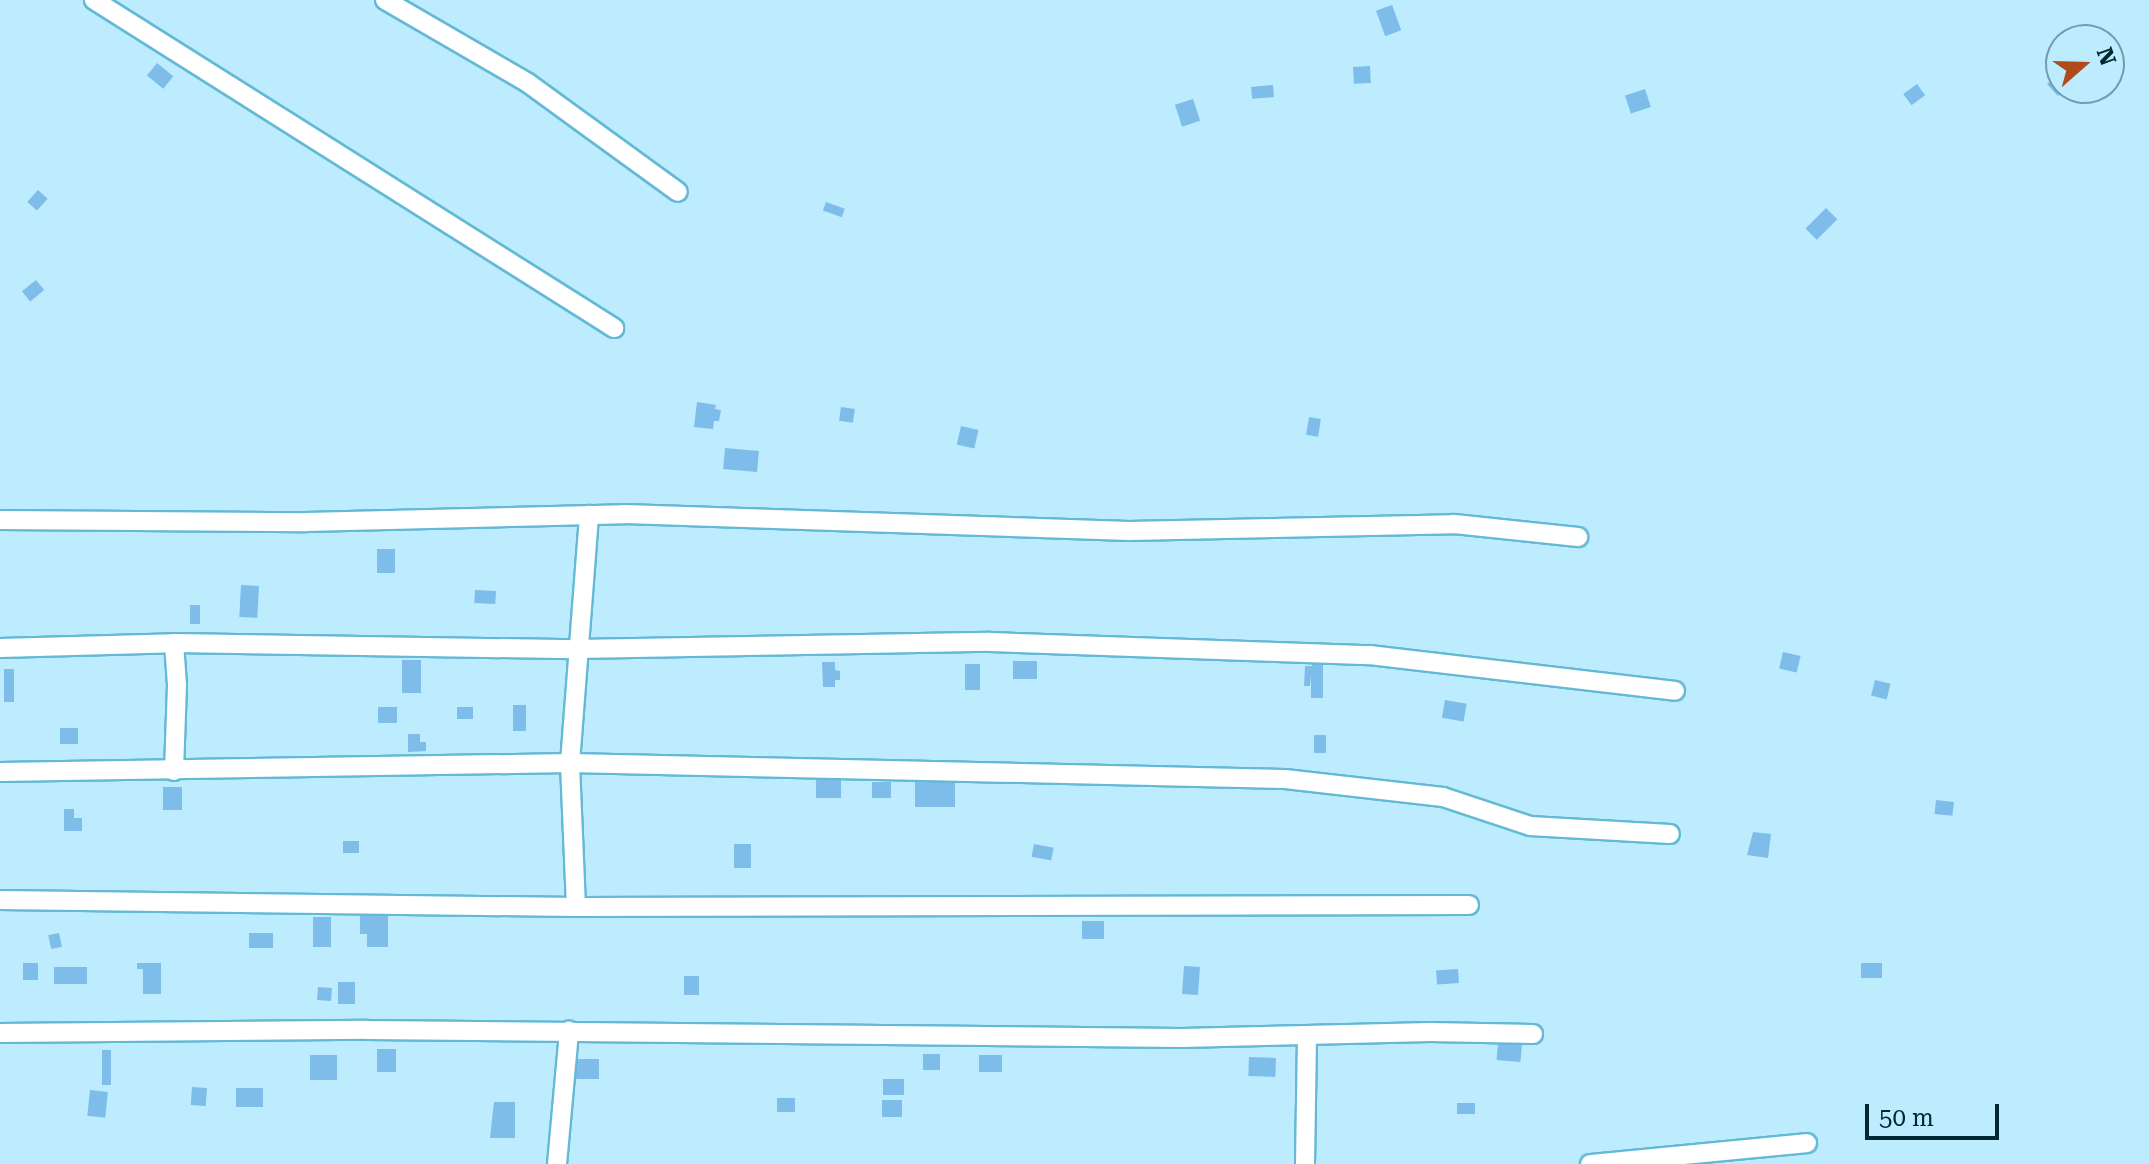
<!DOCTYPE html>
<html>
<head>
<meta charset="utf-8">
<style>
  body { margin:0 }
  #map { position:relative; width:2149px; height:1164px; overflow:hidden; background:#bcecfe; font-family:"Roboto Serif",serif }
  div>[style] { position:absolute }
  [style*='--x'] { left:calc(var(--x)*1px); top:calc(var(--y)*1px); width:calc(var(--w)*1px); rotate:calc(var(--a)*1deg) }
  .building>* { inset:0; background:#7ebcea; transform-origin:0 0 }
  .roads { filter:drop-shadow(2px 0 #64b9d5) drop-shadow(-2px 0 #64b9d5) drop-shadow(0 2px #64b9d5) drop-shadow(0 -2px #64b9d5) }
  .street>* { height:18px; margin:-9px; padding:0 9px; transform-origin:9px; border-radius:9px; background:#fff }
  span { translate:-50% -50%; white-space:nowrap; text-align:center; line-height:1.15; -webkit-text-stroke:8px #bcecfe; paint-order:stroke }
  .north { position:absolute; left:2045px; top:24px; width:80px; height:80px; box-sizing:border-box; background:#bcecfe; border:2px solid #719dac; border-radius:50%; rotate:70deg; font-size:22px; font-weight:700; line-height:32px; text-align:center; color:#012732 }
  .north::after { content:''; display:block; margin:auto; width:28px; height:36px; background:#b04b1d; clip-path:polygon(50% 0,100% 100%,50% 72%,0 100%) }
  .scale { position:absolute; left:1865px; top:1104px; width:134px; height:36px; box-sizing:border-box; border:4px solid #012732; border-top:0; padding-left:10px; font-size:24px; line-height:28px; white-space:nowrap; color:#012732; -webkit-text-stroke:6px #bcecfe; paint-order:stroke }
</style>
</head>
<body>
<div id="map">
  <div class="building">
    <div style="left:1392px;top:5px;width:27px;height:17px;rotate:70deg"></div>
    <div style="left:157px;top:63px;width:21px;height:16px;rotate:39deg"></div>
    <div style="left:1370px;top:66px;width:17px;height:17px;rotate:87deg"></div>
    <div style="clip-path:polygon(2061px 72px,2061px 88px,2067px 88px,2058px 96px,2047px 84px)"></div>
    <div style="left:1917px;top:84px;width:14px;height:17px;rotate:54deg"></div>
    <div style="left:1273px;top:85px;width:12px;height:22px;rotate:85deg"></div>
    <div style="left:1645px;top:89px;width:19px;height:21px;rotate:72deg"></div>
    <div style="left:1193px;top:99px;width:23px;height:19px;rotate:72deg"></div>
    <div style="left:38px;top:190px;width:13px;height:16px;rotate:42deg"></div>
    <div style="left:826px;top:202px;width:20px;height:9px;rotate:20deg"></div>
    <div style="left:1826px;top:208px;width:16px;height:29px;rotate:45deg"></div>
    <div style="left:36px;top:280px;width:13px;height:18px;rotate:51deg"></div>
    <div style="clip-path:polygon(697px 402px,716px 405px,715px 409px,721px 410px,719px 421px,714px 421px,713px 429px,694px 427px)"></div>
    <div style="left:841px;top:407px;width:14px;height:14px;rotate:8deg"></div>
    <div style="left:1309px;top:417px;width:12px;height:18px;rotate:9deg"></div>
    <div style="left:961px;top:426px;width:18px;height:19px;rotate:13deg"></div>
    <div style="left:725px;top:448px;width:34px;height:21px;rotate:5deg"></div>
    <div style="left:377px;top:549px;width:18px;height:24px"></div>
    <div style="left:241px;top:585px;width:18px;height:32px;rotate:3deg"></div>
    <div style="left:475px;top:590px;width:21px;height:13px;rotate:3deg"></div>
    <div style="left:190px;top:605px;width:10px;height:19px"></div>
    <div style="left:1783px;top:652px;width:18px;height:17px;rotate:13deg"></div>
    <div style="left:402px;top:660px;width:19px;height:33px"></div>
    <div style="left:1013px;top:661px;width:24px;height:18px"></div>
    <div style="clip-path:polygon(822px 662px,835px 662px,835px 670px,840px 671px,840px 680px,835px 680px,835px 687px,823px 687px)"></div>
    <div style="clip-path:polygon(1312px 663px,1323px 663px,1323px 698px,1311px 698px,1311px 674px,1310px 686px,1304px 686px,1305px 666px,1312px 666px)"></div>
    <div style="left:965px;top:664px;width:15px;height:26px"></div>
    <div style="left:4px;top:669px;width:10px;height:33px"></div>
    <div style="left:1875px;top:680px;width:16px;height:16px;rotate:14deg"></div>
    <div style="left:1445px;top:700px;width:22px;height:18px;rotate:10deg"></div>
    <div style="left:513px;top:705px;width:13px;height:26px"></div>
    <div style="left:378px;top:707px;width:19px;height:16px"></div>
    <div style="left:457px;top:707px;width:16px;height:12px"></div>
    <div style="left:60px;top:728px;width:18px;height:16px"></div>
    <div style="clip-path:polygon(408px 734px,420px 734px,420px 742px,426px 742px,426px 751px,408px 752px)"></div>
    <div style="left:1314px;top:735px;width:12px;height:18px"></div>
    <div style="left:816px;top:780px;width:25px;height:18px"></div>
    <div style="left:915px;top:781px;width:40px;height:26px"></div>
    <div style="left:872px;top:782px;width:19px;height:16px"></div>
    <div style="left:163px;top:787px;width:19px;height:23px"></div>
    <div style="left:1936px;top:800px;width:18px;height:14px;rotate:6deg"></div>
    <div style="clip-path:polygon(64px 809px,74px 809px,74px 818px,82px 818px,82px 831px,64px 831px)"></div>
    <div style="clip-path:polygon(1753px 832px,1771px 834px,1768px 858px,1747px 855px)"></div>
    <div style="left:343px;top:841px;width:16px;height:12px"></div>
    <div style="left:734px;top:844px;width:17px;height:24px"></div>
    <div style="left:1034px;top:844px;width:20px;height:13px;rotate:11deg"></div>
    <div style="clip-path:polygon(360px 915px,388px 916px,388px 947px,367px 947px,367px 934px,360px 934px)"></div>
    <div style="left:313px;top:917px;width:18px;height:30px"></div>
    <div style="left:1082px;top:921px;width:22px;height:18px"></div>
    <div style="left:59px;top:933px;width:14px;height:11px;rotate:78deg"></div>
    <div style="left:249px;top:933px;width:24px;height:15px"></div>
    <div style="left:23px;top:963px;width:15px;height:17px"></div>
    <div style="clip-path:polygon(137px 963px,161px 963px,161px 994px,143px 994px,143px 969px,137px 969px)"></div>
    <div style="left:1861px;top:963px;width:21px;height:15px"></div>
    <div style="left:1184px;top:966px;width:16px;height:28px;rotate:4deg"></div>
    <div style="left:54px;top:967px;width:33px;height:17px"></div>
    <div style="left:1458px;top:969px;width:14px;height:22px;rotate:86deg"></div>
    <div style="left:684px;top:976px;width:15px;height:19px"></div>
    <div style="left:338px;top:982px;width:17px;height:22px"></div>
    <div style="left:318px;top:987px;width:14px;height:13px;rotate:4deg"></div>
    <div style="left:1498px;top:1043px;width:24px;height:17px;rotate:5deg"></div>
    <div style="left:377px;top:1049px;width:19px;height:23px"></div>
    <div style="left:102px;top:1050px;width:9px;height:35px"></div>
    <div style="left:923px;top:1054px;width:17px;height:16px"></div>
    <div style="left:310px;top:1055px;width:27px;height:25px"></div>
    <div style="left:979px;top:1055px;width:23px;height:17px"></div>
    <div style="left:1249px;top:1057px;width:27px;height:19px;rotate:2deg"></div>
    <div style="left:599px;top:1059px;width:20px;height:31px;rotate:90deg"></div>
    <div style="left:883px;top:1079px;width:21px;height:16px"></div>
    <div style="left:192px;top:1087px;width:15px;height:18px;rotate:4deg"></div>
    <div style="left:236px;top:1088px;width:27px;height:19px"></div>
    <div style="left:90px;top:1090px;width:18px;height:26px;rotate:6deg"></div>
    <div style="left:777px;top:1098px;width:18px;height:14px"></div>
    <div style="left:882px;top:1100px;width:20px;height:17px"></div>
    <div style="clip-path:polygon(494px 1102px,515px 1102px,515px 1138px,490px 1138px)"></div>
    <div style="left:1457px;top:1103px;width:18px;height:11px"></div>
  </div>
  <div class="roads">
    <div class="street">
      <div style="--x:94;--y:0;--w:615;--a:32.24"></div>
      <div style="--x:385;--y:0;--w:165;--a:30.1"></div>
      <div style="--x:528;--y:83;--w:185;--a:36"></div>
      <div style="--x:0;--y:520;--w:306;--a:0.4"></div>
      <div style="--x:306;--y:522;--w:319;--a:-1.4"></div>
      <div style="--x:625;--y:514;--w:504;--a:1.93"></div>
      <div style="--x:1129;--y:531;--w:325;--a:-1.2"></div>
      <div style="--x:1454;--y:524;--w:125;--a:6"></div>
      <div style="--x:0;--y:648;--w:174;--a:-1.6"></div>
      <div style="--x:174;--y:643;--w:403;--a:0.9"></div>
      <div style="--x:577;--y:649;--w:413;--a:-1"></div>
      <div style="--x:990;--y:642;--w:380;--a:2"></div>
      <div style="--x:1370;--y:655;--w:307;--a:6.7"></div>
      <div style="--x:174;--y:771;--w:86;--a:-88"></div>
      <div style="--x:177;--y:685;--w:42;--a:-94.1"></div>
      <div style="--x:0;--y:772;--w:570;--a:-0.9"></div>
      <div style="--x:570;--y:763;--w:715;--a:1.28"></div>
      <div style="--x:1285;--y:779;--w:159;--a:6.5"></div>
      <div style="--x:1443;--y:797;--w:92;--a:18.4"></div>
      <div style="--x:1530;--y:826;--w:140;--a:3.3"></div>
      <div style="--x:0;--y:900;--w:576;--a:0.7"></div>
      <div style="--x:576;--y:907;--w:893;--a:-0.13"></div>
      <div style="--x:576;--y:907;--w:144;--a:-92.4"></div>
      <div style="--x:570;--y:763;--w:249;--a:-85.6"></div>
      <div style="--x:0;--y:1033;--w:367;--a:-0.5"></div>
      <div style="--x:367;--y:1030;--w:814;--a:0.56"></div>
      <div style="--x:1181;--y:1038;--w:249;--a:-1.4"></div>
      <div style="--x:1430;--y:1032;--w:103;--a:1.1"></div>
      <div style="--x:557;--y:1164;--w:134;--a:-84.8"></div>
      <div style="--x:1305;--y:1164;--w:127;--a:-89.1"></div>
      <div style="--x:1590;--y:1164;--w:218;--a:-5.5"></div>
    </div>
  </div>
  <div class="north">N</div>
  <div class="scale">50 m</div>
</div>
</body>
</html>
